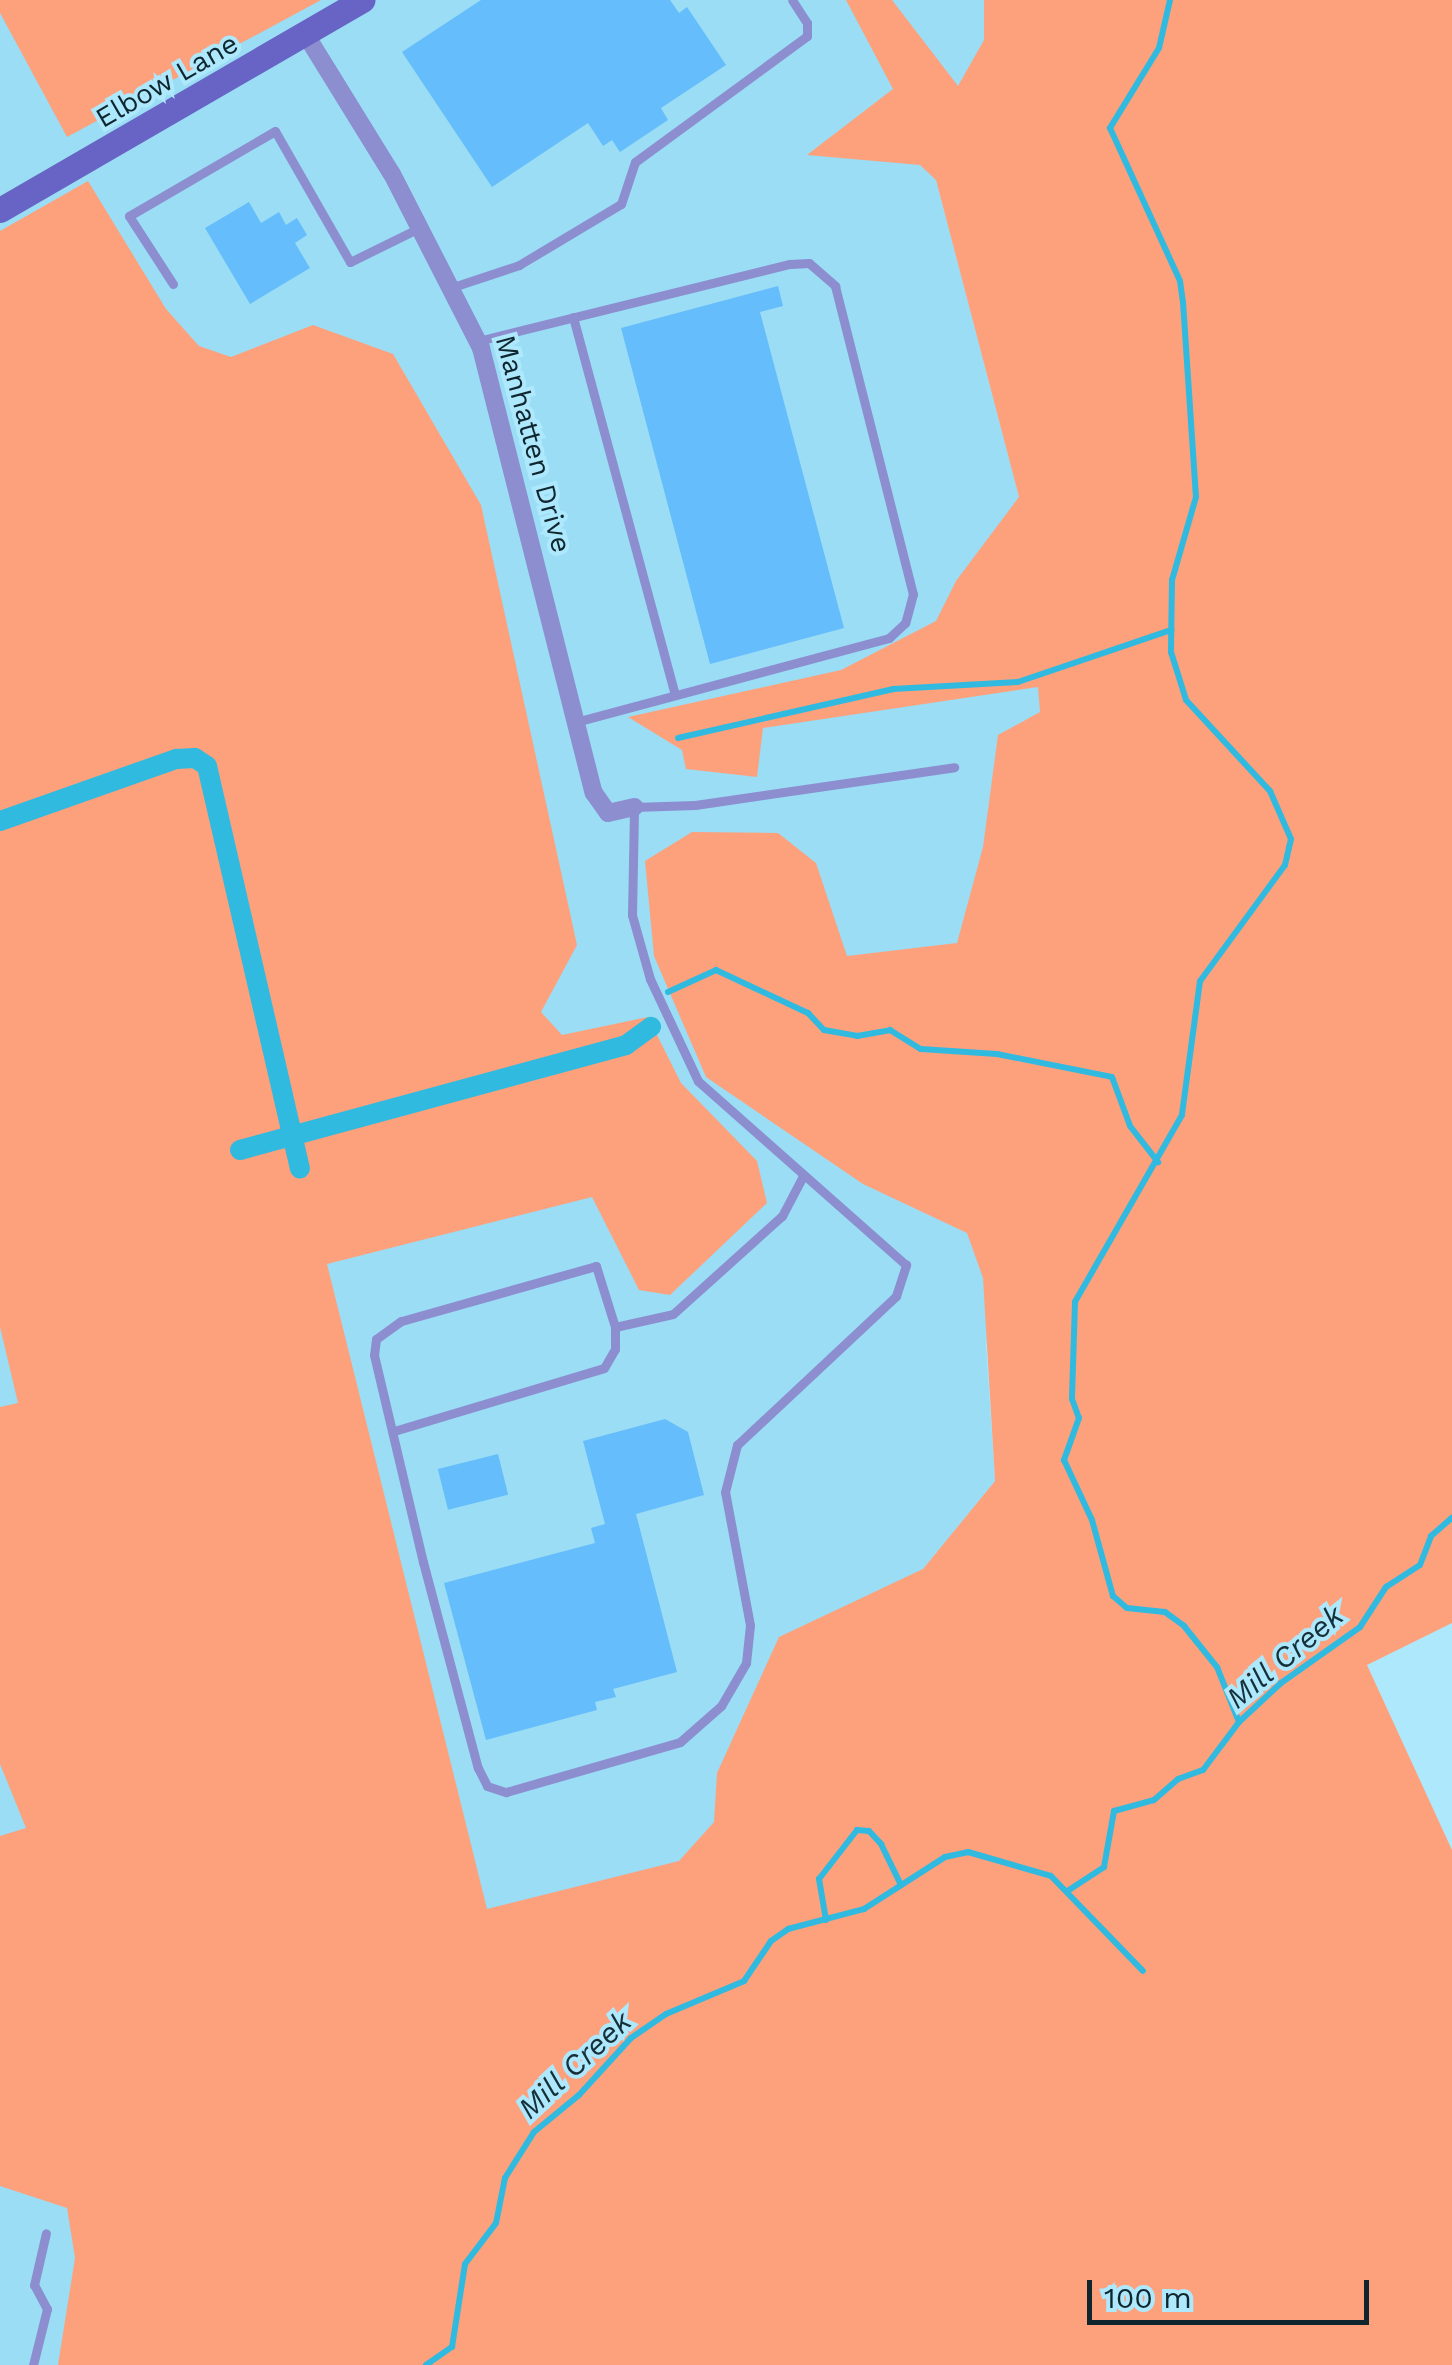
<!DOCTYPE html>
<html>
<head>
<meta charset="utf-8">
<style>
  body { margin:0 }
  #map { position:relative; width:1452px; height:2365px; overflow:hidden; background:#aee8fd; font-family:"Work Sans",sans-serif }
  div>[style] { position:absolute }
  [style*='--x'] { left:calc(var(--x)*1px); top:calc(var(--y)*1px); width:calc(var(--w)*1px); rotate:calc(var(--a)*1deg) }
  .built>* { inset:0; background:#9addf4 }
  .green>* { inset:0; background:#fda17d }
  .stream>* { height:6px; margin:-3px; padding:0 3px; transform-origin:3px; border-radius:3px; background:#30bae0 }
  .canal>* { height:20px; margin:-10px; padding:0 10px; transform-origin:10px; border-radius:10px; background:#30bae0 }
  .building>* { inset:0; background:#65bdfc; transform-origin:0 0 }
  .lane>* { height:9px; margin:-4.5px; padding:0 4.5px; transform-origin:4.5px; border-radius:4.5px; background:#8c8ed0 }
  .street>* { height:18px; margin:-9px; padding:0 9px; transform-origin:9px; border-radius:9px; background:#8c8ed0 }
  .secondary>* { height:25px; margin:-12.5px; padding:0 12.5px; transform-origin:12.5px; border-radius:12.5px; background:#6764c5 }
  span { translate:-50% -50%; white-space:nowrap; text-align:center; line-height:1.15; -webkit-text-stroke:8px #aee8fd; paint-order:stroke }
  .street-label { font-size:28px; color:#0f262e }
  .water-label { font-size:30px; color:#153039; font-style:italic }
  .scale { position:absolute; left:1087px; top:2280px; width:282px; height:45px; box-sizing:border-box; border:5px solid #0f262e; border-top:0; padding-left:12px; font-size:30px; line-height:35px; white-space:nowrap; color:#0f262e; -webkit-text-stroke:8px #aee8fd; paint-order:stroke }
</style>
</head>
<body>
<div id="map">
  <div class="built">
    <div style="clip-path:polygon(0 0,1043px 0,936px 180px,1058px 646px,986px 1345px,995px 1481px,858px 1648px,789px 1769px,80px 2365px,0 2365px)"></div>
  </div>
  <div class="green">
    <div style="clip-path:polygon(0 0,321px 0,67px 137px,0 13px)"></div>
    <div style="clip-path:polygon(846px 0,892px 0,958px 86px,984px 40px,984px 0,1452px 0,1452px 1623px,1367px 1665px,1452px 1850px,1452px 2365px,58px 2365px,75px 2258px,67px 2208px,0 2186px,0 1836px,26px 1828px,0 1764px,0 1407px,18px 1403px,0 1327px,0 231px,88px 181px,166px 309px,199px 346px,231px 357px,313px 325px,393px 354px,481px 505px,577px 945px,541px 1012px,562px 1035px,648px 1017px,681px 1083px,757px 1161px,767px 1203px,670px 1295px,639px 1290px,592px 1197px,327px 1264px,487px 1909px,679px 1861px,714px 1822px,717px 1773px,779px 1637px,923px 1569px,995px 1481px,983px 1278px,967px 1233px,863px 1184px,706px 1077px,654px 956px,645px 861px,692px 832px,778px 833px,816px 863px,847px 956px,957px 943px,983px 847px,998px 735px,1040px 712px,1038px 687px,763px 728px,757px 777px,686px 769px,682px 750px,628px 717px,841px 670px,936px 621px,956px 581px,1019px 497px,936px 180px,920px 165px,807px 155px,893px 89px)"></div>
  </div>
  <div class="stream">
    <div style="--x:1170;--y:0;--w:49;--a:102.9"></div>
    <div style="--x:1159;--y:48;--w:94;--a:121.5"></div>
    <div style="--x:1110;--y:128;--w:168;--a:65.4"></div>
    <div style="--x:1180;--y:281;--w:21;--a:82"></div>
    <div style="--x:1183;--y:302;--w:195;--a:86.2"></div>
    <div style="--x:1196;--y:497;--w:86;--a:106.1"></div>
    <div style="--x:1172;--y:580;--w:72;--a:90.8"></div>
    <div style="--x:1171;--y:652;--w:50;--a:72.6"></div>
    <div style="--x:1186;--y:700;--w:124;--a:47.3"></div>
    <div style="--x:1270;--y:791;--w:52;--a:66.4"></div>
    <div style="--x:1291;--y:839;--w:27;--a:103"></div>
    <div style="--x:1285;--y:865;--w:144;--a:126.2"></div>
    <div style="--x:1200;--y:981;--w:135;--a:97.7"></div>
    <div style="--x:1182;--y:1115;--w:215;--a:119.8"></div>
    <div style="--x:1075;--y:1302;--w:97;--a:91.8"></div>
    <div style="--x:1072;--y:1399;--w:20;--a:70"></div>
    <div style="--x:1079;--y:1418;--w:45;--a:109.7"></div>
    <div style="--x:1064;--y:1460;--w:66;--a:65"></div>
    <div style="--x:1092;--y:1520;--w:79;--a:74.6"></div>
    <div style="--x:1113;--y:1596;--w:18;--a:41"></div>
    <div style="--x:1127;--y:1608;--w:38;--a:6"></div>
    <div style="--x:1165;--y:1612;--w:24;--a:36"></div>
    <div style="--x:1184;--y:1626;--w:53;--a:51.2"></div>
    <div style="--x:1217;--y:1667;--w:59;--a:68.2"></div>
    <div style="--x:678;--y:738;--w:221;--a:-12.8"></div>
    <div style="--x:893;--y:689;--w:125;--a:-3.2"></div>
    <div style="--x:1018;--y:682;--w:162;--a:-18.8"></div>
    <div style="--x:668;--y:992;--w:53;--a:-24.6"></div>
    <div style="--x:716;--y:970;--w:102;--a:25.1"></div>
    <div style="--x:808;--y:1013;--w:23;--a:47"></div>
    <div style="--x:824;--y:1030;--w:34;--a:10"></div>
    <div style="--x:857;--y:1036;--w:34;--a:-10"></div>
    <div style="--x:890;--y:1030;--w:36;--a:32"></div>
    <div style="--x:921;--y:1049;--w:76;--a:3.8"></div>
    <div style="--x:997;--y:1054;--w:117;--a:11.3"></div>
    <div style="--x:1112;--y:1077;--w:52;--a:69.8"></div>
    <div style="--x:1130;--y:1126;--w:46;--a:52.1"></div>
    <div style="--x:1069;--y:1890;--w:42;--a:-33.3"></div>
    <div style="--x:1104;--y:1867;--w:57;--a:-79.9"></div>
    <div style="--x:1114;--y:1811;--w:41;--a:-15.4"></div>
    <div style="--x:1154;--y:1800;--w:32;--a:-41"></div>
    <div style="--x:1178;--y:1779;--w:27;--a:-20"></div>
    <div style="--x:1203;--y:1770;--w:60;--a:-53.1"></div>
    <div style="--x:1239;--y:1722;--w:57;--a:-42.9"></div>
    <div style="--x:1281;--y:1683;--w:97;--a:-35.3"></div>
    <div style="--x:1360;--y:1627;--w:48;--a:-57"></div>
    <div style="--x:1386;--y:1587;--w:40;--a:-32.9"></div>
    <div style="--x:1420;--y:1565;--w:31;--a:-69"></div>
    <div style="--x:1431;--y:1536;--w:28;--a:-41"></div>
    <div style="--x:826;--y:1920;--w:42;--a:-99.7"></div>
    <div style="--x:819;--y:1879;--w:62;--a:-52.2"></div>
    <div style="--x:857;--y:1830;--w:12;--a:5"></div>
    <div style="--x:869;--y:1831;--w:18;--a:47"></div>
    <div style="--x:881;--y:1844;--w:46;--a:64"></div>
    <div style="--x:426;--y:2365;--w:32;--a:-35"></div>
    <div style="--x:452;--y:2347;--w:84;--a:-81.1"></div>
    <div style="--x:465;--y:2264;--w:51;--a:-52.9"></div>
    <div style="--x:496;--y:2223;--w:46;--a:-78.7"></div>
    <div style="--x:505;--y:2178;--w:54;--a:-57.8"></div>
    <div style="--x:534;--y:2132;--w:58;--a:-39.4"></div>
    <div style="--x:579;--y:2095;--w:77;--a:-47.6"></div>
    <div style="--x:631;--y:2038;--w:42;--a:-34.4"></div>
    <div style="--x:666;--y:2014;--w:85;--a:-22.9"></div>
    <div style="--x:744;--y:1981;--w:48;--a:-56"></div>
    <div style="--x:771;--y:1941;--w:21;--a:-35"></div>
    <div style="--x:788;--y:1929;--w:79;--a:-14.7"></div>
    <div style="--x:864;--y:1909;--w:96;--a:-32.7"></div>
    <div style="--x:945;--y:1857;--w:24;--a:-12"></div>
    <div style="--x:968;--y:1852;--w:86;--a:16.1"></div>
    <div style="--x:1051;--y:1876;--w:132;--a:45.9"></div>
  </div>
  <div class="canal">
    <div style="--x:0;--y:821;--w:187;--a:-19.4"></div>
    <div style="--x:176;--y:759;--w:19;--a:-3"></div>
    <div style="--x:195;--y:758;--w:14;--a:34"></div>
    <div style="--x:207;--y:766;--w:413;--a:77"></div>
    <div style="--x:240;--y:1150;--w:400;--a:-15.2"></div>
    <div style="--x:626;--y:1045;--w:31;--a:-36"></div>
  </div>
  <div class="building">
    <div style="clip-path:polygon(481px 0,670px 0,679px 13px,687px 7px,726px 65px,661px 108px,668px 120px,620px 152px,612px 140px,603px 146px,588px 123px,492px 187px,402px 52px)"></div>
    <div style="clip-path:polygon(249px 202px,261px 223px,279px 212px,286px 225px,297px 218px,307px 235px,295px 243px,310px 268px,250px 304px,205px 228px)"></div>
    <div style="clip-path:polygon(778px 286px,783px 306px,760px 312px,844px 628px,710px 664px,621px 328px)"></div>
    <div style="clip-path:polygon(665px 1419px,688px 1432px,704px 1495px,636px 1514px,677px 1672px,613px 1689px,616px 1697px,595px 1702px,597px 1710px,486px 1740px,444px 1583px,595px 1543px,591px 1528px,605px 1524px,583px 1441px)"></div>
    <div style="left:498px;top:1454px;width:42px;height:62px;rotate:76deg"></div>
  </div>
  <div class="lane">
    <div style="--x:173;--y:284;--w:81;--a:-122.9"></div>
    <div style="--x:129;--y:216;--w:169;--a:-30.2"></div>
    <div style="--x:275;--y:131;--w:151;--a:60.2"></div>
    <div style="--x:350;--y:262;--w:77;--a:-26.2"></div>
    <div style="--x:453;--y:287;--w:70;--a:-18.4"></div>
    <div style="--x:519;--y:265;--w:119;--a:-30.9"></div>
    <div style="--x:621;--y:204;--w:44;--a:-71.6"></div>
    <div style="--x:635;--y:162;--w:213;--a:-36.2"></div>
    <div style="--x:807;--y:36;--w:13;--a:-90"></div>
    <div style="--x:807;--y:23;--w:27;--a:-123"></div>
    <div style="--x:573;--y:317;--w:391;--a:74.9"></div>
    <div style="--x:478;--y:341;--w:321;--a:-13.9"></div>
    <div style="--x:790;--y:264;--w:19;--a:-3"></div>
    <div style="--x:809;--y:263;--w:35;--a:41"></div>
    <div style="--x:835;--y:286;--w:318;--a:75.8"></div>
    <div style="--x:913;--y:594;--w:30;--a:105"></div>
    <div style="--x:905;--y:623;--w:22;--a:137"></div>
    <div style="--x:889;--y:638;--w:321;--a:165"></div>
    <div style="--x:615;--y:1327;--w:59;--a:-12.6"></div>
    <div style="--x:673;--y:1314;--w:147;--a:-42"></div>
    <div style="--x:782;--y:1216;--w:45;--a:-62.3"></div>
    <div style="--x:394;--y:1431;--w:219;--a:-16.7"></div>
    <div style="--x:604;--y:1368;--w:22;--a:-60"></div>
    <div style="--x:615;--y:1349;--w:22;--a:-90"></div>
    <div style="--x:615;--y:1327;--w:64;--a:-107.3"></div>
    <div style="--x:596;--y:1266;--w:203;--a:164.2"></div>
    <div style="--x:401;--y:1321;--w:31;--a:144"></div>
    <div style="--x:376;--y:1339;--w:16;--a:97"></div>
    <div style="--x:374;--y:1355;--w:213;--a:76.7"></div>
    <div style="--x:423;--y:1562;--w:213;--a:75.1"></div>
    <div style="--x:478;--y:1768;--w:20;--a:63"></div>
    <div style="--x:487;--y:1786;--w:20;--a:18"></div>
    <div style="--x:506;--y:1792;--w:181;--a:-16"></div>
    <div style="--x:680;--y:1742;--w:55;--a:-41.3"></div>
    <div style="--x:721;--y:1706;--w:50;--a:-59.8"></div>
    <div style="--x:746;--y:1663;--w:38;--a:-84"></div>
    <div style="--x:750;--y:1625;--w:135;--a:-100.6"></div>
    <div style="--x:725;--y:1492;--w:49;--a:-75.7"></div>
    <div style="--x:737;--y:1445;--w:218;--a:-43.1"></div>
    <div style="--x:896;--y:1296;--w:33;--a:-72"></div>
    <div style="--x:906;--y:1265;--w:278;--a:-138.5"></div>
    <div style="--x:698;--y:1081;--w:113;--a:-115.2"></div>
    <div style="--x:650;--y:979;--w:66;--a:-105.7"></div>
    <div style="--x:632;--y:915;--w:108;--a:-88.9"></div>
    <div style="--x:634;--y:807;--w:61;--a:-1.9"></div>
    <div style="--x:695;--y:805;--w:262;--a:-8.3"></div>
    <div style="--x:33;--y:2365;--w:58;--a:-76"></div>
    <div style="--x:47;--y:2309;--w:27;--a:-118"></div>
    <div style="--x:34;--y:2285;--w:53;--a:-77"></div>
  </div>
  <div class="street">
    <div style="--x:306;--y:35;--w:163;--a:58.3"></div>
    <div style="--x:392;--y:174;--w:195;--a:62.9"></div>
    <div style="--x:481;--y:348;--w:459;--a:75.8"></div>
    <div style="--x:594;--y:793;--w:24;--a:55"></div>
    <div style="--x:608;--y:813;--w:27;--a:-13"></div>
  </div>
  <div class="secondary">
    <div style="--x:0;--y:210;--w:419;--a:-30.1"></div>
  </div>
  <div class="street-label">
    <span style="left:167px;top:81px;rotate:-30deg">Elbow Lane</span>
    <span style="left:533px;top:444px;rotate:75deg">Manhatten Drive</span>
  </div>
  <div class="water-label">
    <span style="left:1285px;top:1657px;rotate:-40deg">Mill Creek</span>
    <span style="left:575px;top:2065px;rotate:-43deg">Mill Creek</span>
  </div>
  <div class="scale">100 m</div>
</div>
</body>
</html>
